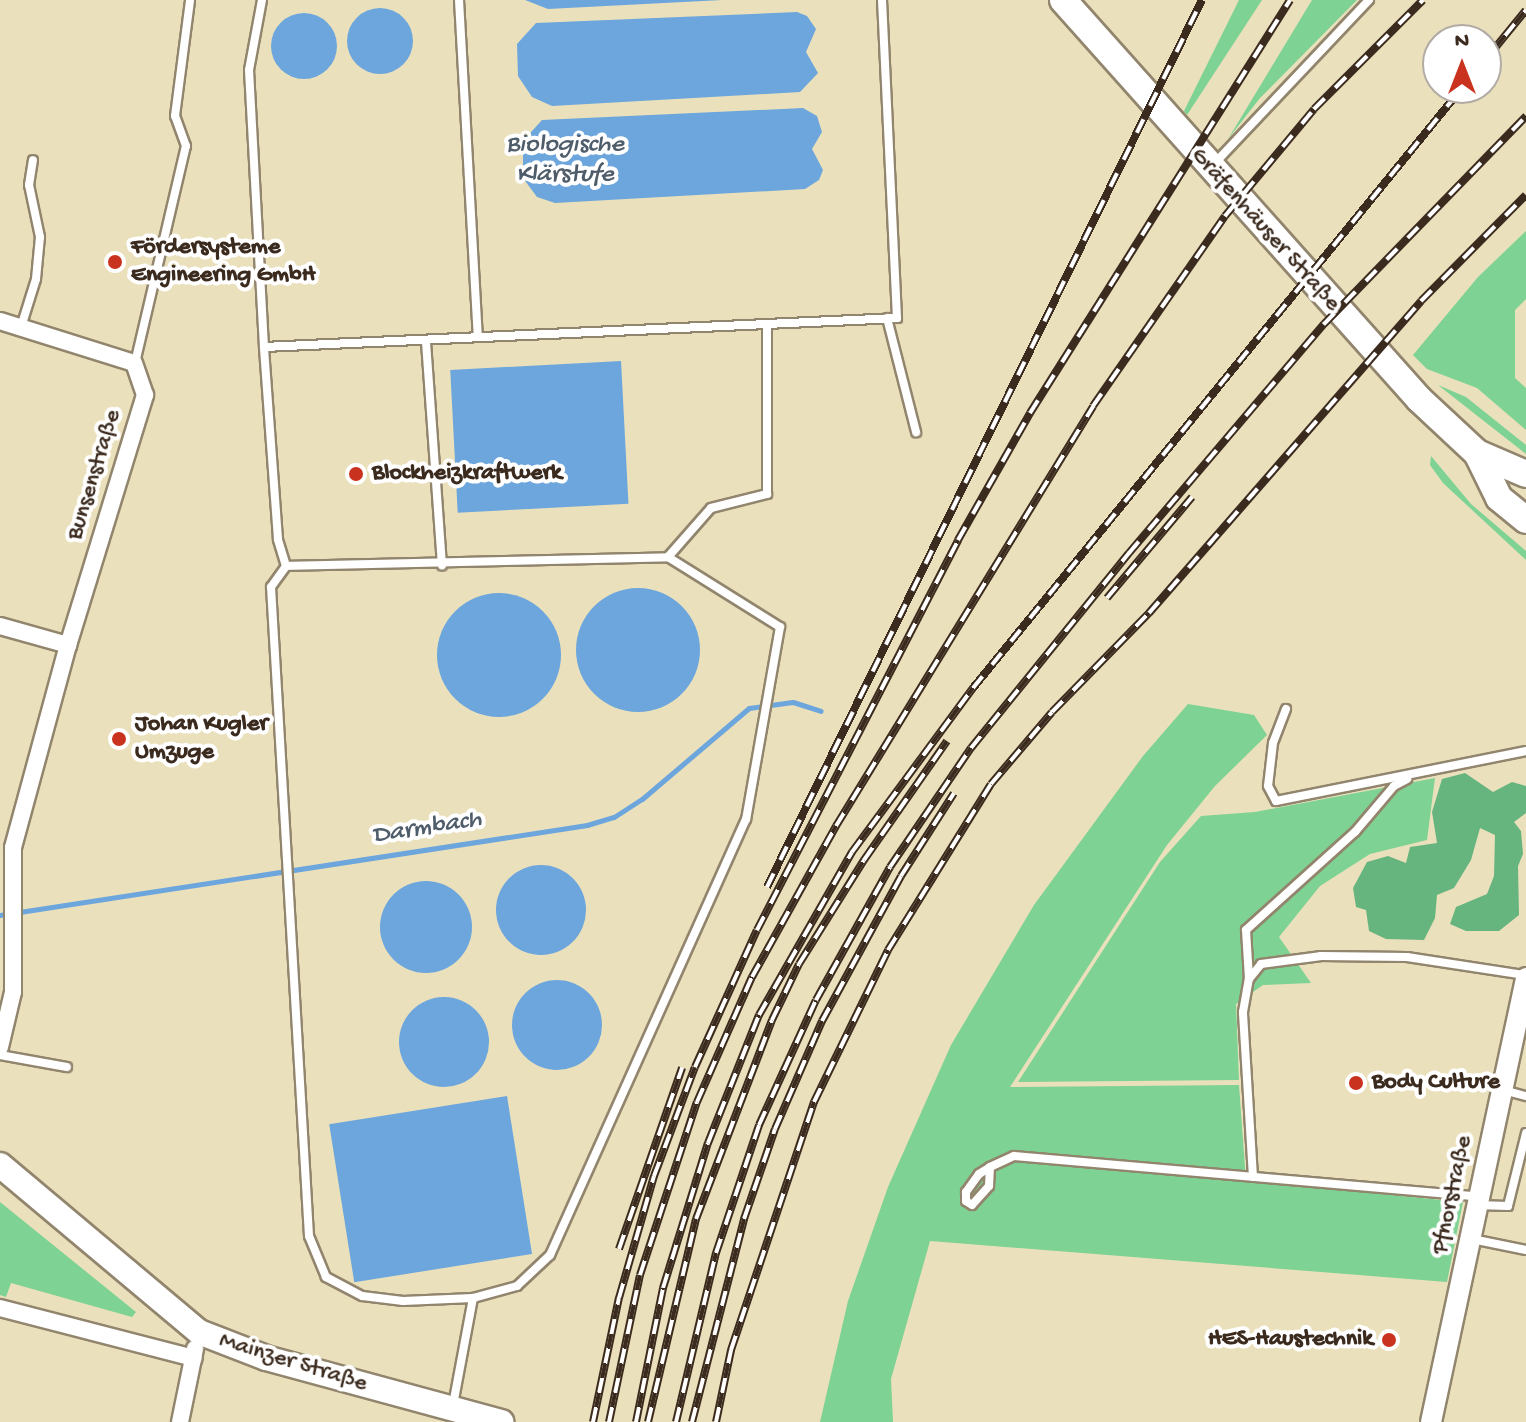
<!DOCTYPE html>
<html>
<head>
<meta charset="utf-8">
<style>
  body { margin:0 }
  #map { position:relative; width:1526px; height:1422px; overflow:hidden; background:#eae0bc; font-family:"Gochi Hand",sans-serif }
  div>[style] { position:absolute }
  [style*='--x'] { left:calc(var(--x)*1px); top:calc(var(--y)*1px); width:calc(var(--w)*1px); rotate:calc(var(--a)*1deg) }
  .green>* { inset:0; background:#7ed294 }
  .forest>* { inset:0; background:#66b47e }
  .water>* { inset:0; background:#6ca6dc; transform-origin:0 0 }
  .round { border-radius:50% }
  .stream>* { height:5px; margin:-2.5px; padding:0 2.5px; transform-origin:2.5px; border-radius:2.5px; background:#6ca6dc }
  .roads { filter:drop-shadow(2px 0 #92856d) drop-shadow(-2px 0 #92856d) drop-shadow(0 2px #92856d) drop-shadow(0 -2px #92856d) }
  .service>* { height:8px; margin:-4px; padding:0 4px; transform-origin:4px; border-radius:4px; background:#fff }
  .minor>* { height:16px; margin:-8px; padding:0 8px; transform-origin:8px; border-radius:8px; background:#fff }
  .tertiary>* { height:20px; margin:-10px; padding:0 10px; transform-origin:10px; border-radius:10px; background:#fff }
  .secondary>* { height:24px; margin:-12px; padding:0 12px; transform-origin:12px; border-radius:12px; background:#fff }
  .primary>* { height:26px; margin:-13px; padding:0 13px; transform-origin:13px; border-radius:13px; background:#fff }
  .rail>* { height:8px; margin-top:-4px; transform-origin:0; background:repeating-linear-gradient(90deg,#fff 0 15px,#3b2a1e 0 30px); box-sizing:border-box; border-block:2px solid #3b2a1e }
  .dots>* { width:22px; height:22px; translate:-50% -50%; box-sizing:border-box; border:4px solid #fff; border-radius:50% }
  span { translate:-50% -50%; white-space:nowrap; text-align:center; line-height:1.15; -webkit-text-stroke:8px #fff; paint-order:stroke }
  .street-label { font-size:24px; color:#3b2a1e }
  .poi-label { font-size:24px; color:#3b2a1e; font-weight:700 }
  .left { translate:0 -50%; text-align:left }
  .right { translate:-100% -50%; text-align:right }
  .water-label { font-size:26px; color:#4f5c6a; font-style:italic }
  .north { position:absolute; left:1422px; top:24px; width:80px; height:80px; box-sizing:border-box; background:#fff; border:2px solid #b1aaa5; border-radius:50%; rotate:0deg; font-size:22px; font-weight:700; line-height:32px; text-align:center; color:#3b2a1e }
  .north::after { content:''; display:block; margin:auto; width:28px; height:36px; background:#c8321e; clip-path:polygon(50% 0,100% 100%,50% 72%,0 100%) }
</style>
</head>
<body>
<div id="map">
  <div class="green">
    <div style="clip-path:polygon(1239px 0,1262px 0,1187px 115px,1184px 111px)"></div>
    <div style="clip-path:polygon(1312px 0,1357px 0,1260px 98px,1228px 139px)"></div>
    <div style="clip-path:polygon(1526px 231px,1526px 299px,1515px 310px,1515px 378px,1526px 388px,1526px 430px,1477px 388px,1427px 369px,1413px 355px,1478px 277px)"></div>
    <div style="clip-path:polygon(1438px 385px,1466px 397px,1526px 445px,1526px 454px)"></div>
    <div style="clip-path:polygon(1431px 456px,1471px 504px,1526px 551px,1526px 560px,1443px 483px,1430px 465px)"></div>
    <div style="clip-path:polygon(1188px 704px,1254px 715px,1267px 735px,1215px 786px,1167px 845px,1010px 1087px,1239px 1085px,1246px 1181px,1463px 1202px,1447px 1282px,930px 1241px,891px 1379px,893px 1422px,820px 1422px,848px 1301px,888px 1187px,951px 1045px,1034px 905px,1143px 756px)"></div>
    <div style="clip-path:polygon(1435px 778px,1427px 840px,1370px 854px,1320px 886px,1279px 937px,1311px 983px,1263px 985px,1236px 1004px,1239px 1080px,1018px 1082px,1160px 862px,1201px 816px,1255px 812px)"></div>
    <div style="clip-path:polygon(0 1202px,136px 1312px,132px 1317px,11px 1283px,6px 1297px,0 1295px)"></div>
  </div>
  <div class="forest">
    <div style="clip-path:polygon(1465px 773px,1493px 792px,1512px 782px,1526px 786px,1526px 813px,1514px 822px,1521px 831px,1523px 854px,1518px 866px,1519px 915px,1499px 931px,1466px 931px,1450px 924px,1456px 907px,1487px 894px,1494px 876px,1495px 835px,1480px 828px,1471px 860px,1454px 888px,1437px 895px,1435px 918px,1424px 940px,1386px 939px,1369px 931px,1366px 910px,1356px 907px,1353px 888px,1367px 862px,1388px 856px,1406px 863px,1410px 847px,1437px 843px,1432px 812px,1442px 779px)"></div>
  </div>
  <div class="water">
    <div style="clip-path:polygon(525px 0,722px 0,548px 9px)"></div>
    <div class="round" style="left:347px;top:8px;width:66px;height:66px"></div>
    <div style="clip-path:polygon(797px 12px,807px 16px,816px 29px,806px 52px,818px 73px,800px 92px,552px 106px,532px 97px,518px 76px,517px 44px,536px 23px)"></div>
    <div class="round" style="left:271px;top:13px;width:66px;height:66px"></div>
    <div style="clip-path:polygon(803px 108px,817px 116px,822px 132px,812px 149px,823px 170px,819px 180px,805px 189px,555px 203px,537px 197px,523px 178px,523px 141px,542px 120px)"></div>
    <div style="left:621px;top:361px;width:143px;height:171px;rotate:87deg"></div>
    <div class="round" style="left:576px;top:588px;width:124px;height:124px"></div>
    <div class="round" style="left:437px;top:593px;width:124px;height:124px"></div>
    <div class="round" style="left:496px;top:865px;width:90px;height:90px"></div>
    <div class="round" style="left:380px;top:881px;width:92px;height:92px"></div>
    <div class="round" style="left:512px;top:980px;width:90px;height:90px"></div>
    <div class="round" style="left:399px;top:997px;width:90px;height:90px"></div>
    <div style="left:507px;top:1096px;width:160px;height:180px;rotate:81deg"></div>
  </div>
  <div class="stream">
    <div style="--x:0;--y:915;--w:594;--a:-8.72"></div>
    <div style="--x:587;--y:825;--w:28;--a:-17"></div>
    <div style="--x:614;--y:817;--w:33;--a:-33"></div>
    <div style="--x:642;--y:799;--w:140;--a:-40.4"></div>
    <div style="--x:749;--y:708;--w:44;--a:-7.8"></div>
    <div style="--x:793;--y:702;--w:29;--a:18"></div>
  </div>
  <div class="roads">
    <div class="service">
      <div style="--x:262;--y:0;--w:71;--a:100.5"></div>
      <div style="--x:249;--y:70;--w:277;--a:86.9"></div>
      <div style="--x:459;--y:0;--w:336;--a:86.8"></div>
      <div style="--x:1213;--y:165;--w:227;--a:-46.6"></div>
      <div style="--x:887;--y:318;--w:118;--a:75.7"></div>
      <div style="--x:21;--y:327;--w:50;--a:-72.6"></div>
      <div style="--x:36;--y:279;--w:42;--a:-84.6"></div>
      <div style="--x:40;--y:237;--w:53;--a:-101.9"></div>
      <div style="--x:29;--y:185;--w:25;--a:-81"></div>
      <div style="--x:426;--y:342;--w:224;--a:85.9"></div>
      <div style="--x:135;--y:363;--w:223;--a:-76.8"></div>
      <div style="--x:186;--y:146;--w:32;--a:-110"></div>
      <div style="--x:175;--y:116;--w:117;--a:-82.6"></div>
      <div style="--x:668;--y:557;--w:65;--a:-48.7"></div>
      <div style="--x:711;--y:508;--w:58;--a:-14"></div>
      <div style="--x:767;--y:494;--w:170;--a:-90"></div>
      <div style="--x:286;--y:566;--w:28;--a:-107"></div>
      <div style="--x:278;--y:539;--w:193;--a:-94.2"></div>
      <div style="--x:264;--y:347;--w:634;--a:-2.62"></div>
      <div style="--x:897;--y:318;--w:318;--a:-92.7"></div>
      <div style="--x:1286;--y:709;--w:36;--a:111"></div>
      <div style="--x:1273;--y:743;--w:43;--a:96.6"></div>
      <div style="--x:1268;--y:786;--w:17;--a:62"></div>
      <div style="--x:1276;--y:801;--w:255;--a:-11.3"></div>
      <div style="--x:1249;--y:979;--w:49;--a:-93.5"></div>
      <div style="--x:1246;--y:930;--w:147;--a:-42"></div>
      <div style="--x:1355;--y:832;--w:60;--a:-49.7"></div>
      <div style="--x:1394;--y:786;--w:15;--a:-28"></div>
      <div style="--x:0;--y:1055;--w:68;--a:10.2"></div>
      <div style="--x:1503;--y:1090;--w:24;--a:15"></div>
      <div style="--x:990;--y:1167;--w:19;--a:93"></div>
      <div style="--x:989;--y:1186;--w:25;--a:132"></div>
      <div style="--x:972;--y:1205;--w:7;--a:-146"></div>
      <div style="--x:966;--y:1201;--w:9;--a:-90"></div>
      <div style="--x:966;--y:1192;--w:22;--a:-54"></div>
      <div style="--x:979;--y:1174;--w:13;--a:-32"></div>
      <div style="--x:990;--y:1167;--w:26;--a:-25"></div>
      <div style="--x:1014;--y:1156;--w:466;--a:5"></div>
      <div style="--x:1253;--y:1177;--w:165;--a:-93.5"></div>
      <div style="--x:1243;--y:1012;--w:34;--a:-80"></div>
      <div style="--x:1249;--y:979;--w:19;--a:-51"></div>
      <div style="--x:1261;--y:964;--w:61;--a:-7.6"></div>
      <div style="--x:1321;--y:956;--w:86;--a:0.7"></div>
      <div style="--x:1407;--y:957;--w:118;--a:8.7"></div>
      <div style="--x:1477;--y:1205;--w:31;--a:2"></div>
      <div style="--x:1508;--y:1206;--w:75;--a:-76.1"></div>
      <div style="--x:1472;--y:1239;--w:55;--a:11.5"></div>
      <div style="--x:453;--y:1405;--w:109;--a:-79.4"></div>
      <div style="--x:473;--y:1298;--w:70;--a:177.5"></div>
      <div style="--x:403;--y:1301;--w:41;--a:-173"></div>
      <div style="--x:362;--y:1296;--w:41;--a:-152.2"></div>
      <div style="--x:326;--y:1277;--w:44;--a:-112.5"></div>
      <div style="--x:309;--y:1236;--w:650;--a:-93.35"></div>
      <div style="--x:271;--y:587;--w:26;--a:-54"></div>
      <div style="--x:286;--y:566;--w:382;--a:-1.3"></div>
      <div style="--x:668;--y:557;--w:132;--a:32"></div>
      <div style="--x:780;--y:627;--w:195;--a:100"></div>
      <div style="--x:746;--y:819;--w:478;--a:114.2"></div>
      <div style="--x:550;--y:1255;--w:45;--a:136.8"></div>
      <div style="--x:517;--y:1286;--w:46;--a:164.7"></div>
    </div>
    <div class="minor">
      <div style="--x:0;--y:321;--w:140;--a:17.4"></div>
      <div style="--x:134;--y:363;--w:34;--a:71"></div>
      <div style="--x:145;--y:395;--w:262;--a:107.1"></div>
      <div style="--x:68;--y:645;--w:210;--a:105.2"></div>
      <div style="--x:13;--y:848;--w:144;--a:90"></div>
      <div style="--x:13;--y:992;--w:57;--a:103.3"></div>
      <div style="--x:0;--y:626;--w:71;--a:15.6"></div>
      <div style="--x:0;--y:1308;--w:200;--a:14.5"></div>
      <div style="--x:180;--y:1422;--w:75;--a:-78.4"></div>
    </div>
    <div class="tertiary">
      <div style="--x:1431;--y:1422;--w:454;--a:-77.9"></div>
    </div>
    <div class="secondary">
      <div style="--x:0;--y:1165;--w:260;--a:40"></div>
      <div style="--x:199;--y:1332;--w:72;--a:21.2"></div>
      <div style="--x:266;--y:1358;--w:244;--a:15.2"></div>
    </div>
    <div class="primary">
      <div style="--x:1063;--y:0;--w:535;--a:48.26"></div>
      <div style="--x:1419;--y:399;--w:79;--a:43"></div>
      <div style="--x:1477;--y:453;--w:53;--a:23.2"></div>
      <div style="--x:1477;--y:453;--w:50;--a:63.9"></div>
      <div style="--x:1499;--y:498;--w:35;--a:39"></div>
    </div>
  </div>
  <div class="rail">
    <div style="--x:1486;--y:59;--w:63;--a:-50.8"></div>
    <div style="--x:1107;--y:598;--w:132;--a:-49.9"></div>
    <div style="--x:767;--y:887;--w:988;--a:-63.88"></div>
    <div style="--x:619;--y:1249;--w:192;--a:-70.8"></div>
    <div style="--x:593;--y:1422;--w:127;--a:-78.2"></div>
    <div style="--x:619;--y:1298;--w:127;--a:-74"></div>
    <div style="--x:654;--y:1176;--w:116;--a:-69.4"></div>
    <div style="--x:695;--y:1067;--w:150;--a:-65.7"></div>
    <div style="--x:757;--y:930;--w:439;--a:-62.7"></div>
    <div style="--x:958;--y:540;--w:146;--a:-60.4"></div>
    <div style="--x:1030;--y:413;--w:488;--a:-57.8"></div>
    <div style="--x:609;--y:1422;--w:150;--a:-78.1"></div>
    <div style="--x:640;--y:1275;--w:182;--a:-71.8"></div>
    <div style="--x:697;--y:1102;--w:137;--a:-66.3"></div>
    <div style="--x:752;--y:977;--w:173;--a:-60.9"></div>
    <div style="--x:836;--y:826;--w:492;--a:-58.5"></div>
    <div style="--x:1093;--y:406;--w:231;--a:-55.2"></div>
    <div style="--x:1225;--y:216;--w:139;--a:-50.2"></div>
    <div style="--x:1314;--y:109;--w:154;--a:-45"></div>
    <div style="--x:636;--y:1422;--w:137;--a:-78.6"></div>
    <div style="--x:663;--y:1288;--w:152;--a:-72.8"></div>
    <div style="--x:708;--y:1143;--w:138;--a:-68.3"></div>
    <div style="--x:759;--y:1015;--w:188;--a:-60.3"></div>
    <div style="--x:852;--y:852;--w:204;--a:-53.6"></div>
    <div style="--x:973;--y:688;--w:774;--a:-50.82"></div>
    <div style="--x:648;--y:1422;--w:209;--a:-76.7"></div>
    <div style="--x:696;--y:1219;--w:213;--a:-69.1"></div>
    <div style="--x:772;--y:1020;--w:62;--a:-64.3"></div>
    <div style="--x:799;--y:964;--w:123;--a:-58"></div>
    <div style="--x:864;--y:860;--w:145;--a:-55.1"></div>
    <div style="--x:676;--y:1422;--w:174;--a:-76.7"></div>
    <div style="--x:716;--y:1253;--w:135;--a:-71.4"></div>
    <div style="--x:759;--y:1125;--w:137;--a:-65.5"></div>
    <div style="--x:816;--y:1000;--w:152;--a:-60.9"></div>
    <div style="--x:890;--y:867;--w:144;--a:-55.8"></div>
    <div style="--x:971;--y:748;--w:251;--a:-51"></div>
    <div style="--x:1129;--y:553;--w:301;--a:-49.6"></div>
    <div style="--x:1324;--y:324;--w:290;--a:-45.8"></div>
    <div style="--x:692;--y:1422;--w:210;--a:-75.6"></div>
    <div style="--x:744;--y:1219;--w:95;--a:-71"></div>
    <div style="--x:775;--y:1129;--w:118;--a:-66.5"></div>
    <div style="--x:822;--y:1021;--w:165;--a:-61.4"></div>
    <div style="--x:901;--y:876;--w:98;--a:-57.4"></div>
    <div style="--x:716;--y:1422;--w:74;--a:-78.2"></div>
    <div style="--x:731;--y:1350;--w:262;--a:-71.5"></div>
    <div style="--x:814;--y:1102;--w:169;--a:-64"></div>
    <div style="--x:888;--y:950;--w:195;--a:-58.2"></div>
    <div style="--x:991;--y:784;--w:94;--a:-49.7"></div>
    <div style="--x:1052;--y:712;--w:139;--a:-45.6"></div>
    <div style="--x:1149;--y:613;--w:414;--a:-48.9"></div>
    <div style="--x:1421;--y:301;--w:149;--a:-45.3"></div>
  </div>
  <div class="dots">
    <div style="left:115px;top:262px;background:#c8321e"></div>
    <div style="left:356px;top:474px;background:#c8321e"></div>
    <div style="left:119px;top:739px;background:#c8321e"></div>
    <div style="left:1356px;top:1083px;background:#c8321e"></div>
    <div style="left:1389px;top:1340px;background:#c8321e"></div>
  </div>
  <div class="street-label">
    <span style="left:1265px;top:230px;rotate:48deg">Gräfenhäuser Straße</span>
    <span style="left:95px;top:475px;rotate:-73deg">Bunsenstraße</span>
    <span style="left:1453px;top:1195px;rotate:-78deg">Pfnorstraße</span>
    <span style="left:293px;top:1363px;rotate:17deg">Mainzer Straße</span>
  </div>
  <div class="poi-label">
    <span class="left" style="left:131px;top:262px">Fördersysteme<br>Engineering GmbH</span>
    <span class="left" style="left:372px;top:474px">Blockheizkraftwerk</span>
    <span class="left" style="left:135px;top:739px">Johan Kugler<br>Umzuge</span>
    <span class="left" style="left:1372px;top:1083px">Body Culture</span>
    <span class="right" style="left:1373px;top:1340px">HES-Haustechnik</span>
  </div>
  <div class="water-label">
    <span style="left:565px;top:161px">Biologische<br>Klärstufe</span>
    <span style="left:427px;top:829px;rotate:-9deg">Darmbach</span>
  </div>
  <div class="north">N</div>
</div>
</body>
</html>
